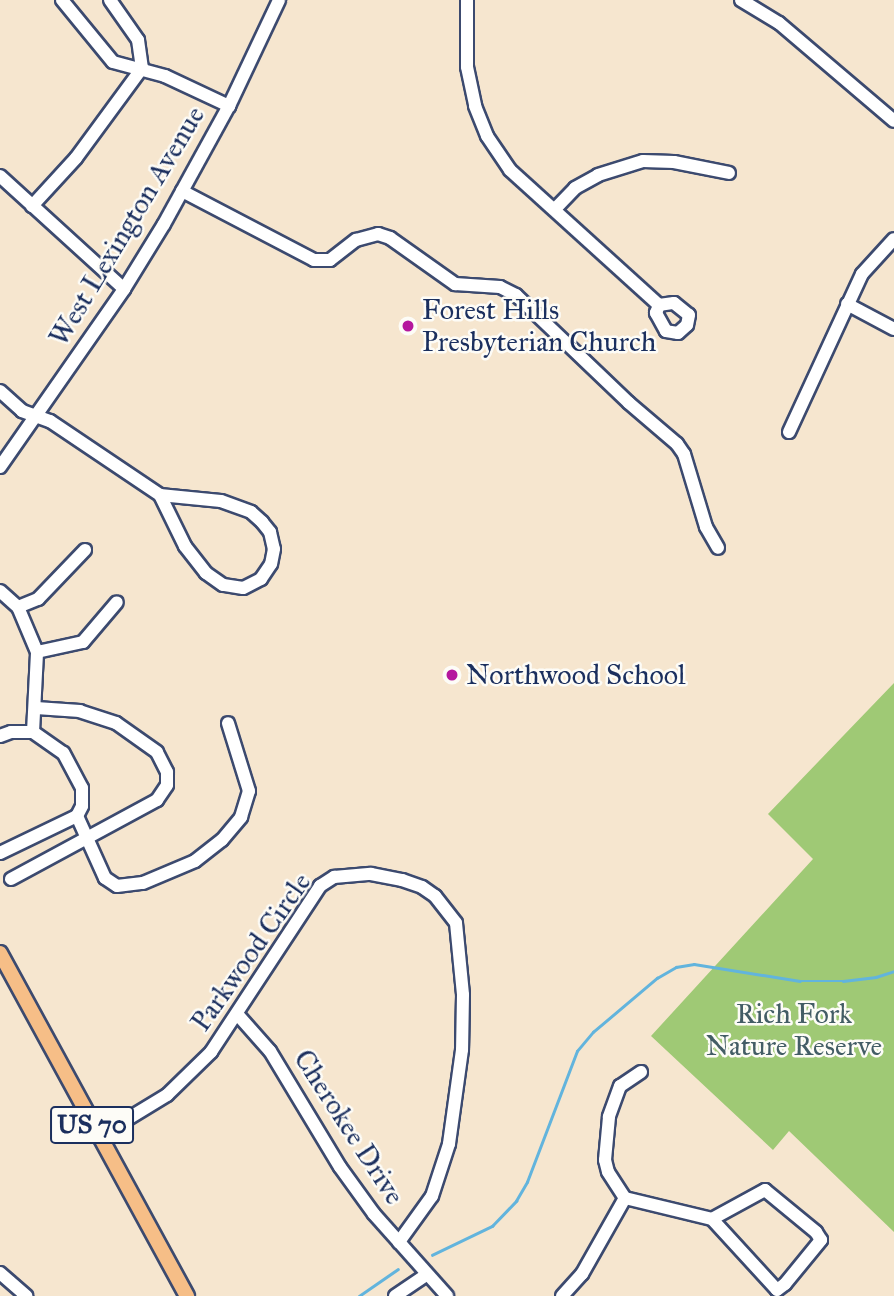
<!DOCTYPE html>
<html>
<head>
<meta charset="utf-8">
<style>
  body { margin:0 }
  #map { position:relative; width:894px; height:1296px; overflow:hidden; background:#f6e6cf; font-family:"IM FELL Great Primer",serif }
  div>[style] { position:absolute }
  [style*='--x'] { left:calc(var(--x)*1px); top:calc(var(--y)*1px); width:calc(var(--w)*1px); rotate:calc(var(--a)*1deg) }
  .green>* { inset:0; background:#9fc975 }
  .stream>* { height:2.5px; margin:-1.25px; padding:0 1.25px; transform-origin:1.25px; border-radius:1.25px; background:#62b4dd }
  .roads { filter:drop-shadow(2px 0 #3c4a6f) drop-shadow(-2px 0 #3c4a6f) drop-shadow(0 2px #3c4a6f) drop-shadow(0 -2px #3c4a6f) }
  .minor>* { height:12px; margin:-6px; padding:0 6px; transform-origin:6px; border-radius:6px; background:#fff }
  .major>* { height:14px; margin:-7px; padding:0 7px; transform-origin:7px; border-radius:7px; background:#f6be87 }
  .dots>* { width:19px; height:19px; translate:-50% -50%; box-sizing:border-box; border:4px solid #fdfcf7; border-radius:50% }
  span { translate:-50% -50%; white-space:nowrap; text-align:center; line-height:1.15; -webkit-text-stroke:5px #fdfcf7; paint-order:stroke }
  .shield-label span { padding:2px 5px; background:#fdfcf7; border:2px solid; border-radius:5px; -webkit-text-stroke-width:0 }
  .shield-label { font-size:26px; color:#1b2f5e; font-weight:700 }
  .street-label { font-size:28px; color:#1b2f5e }
  .poi-label { font-size:28px; color:#1b2f5e }
  .left { translate:0 -50%; text-align:left }
  .park-label { font-size:28px; color:#435d65 }
</style>
</head>
<body>
<div id="map">
  <div class="green">
    <div style="clip-path:polygon(894px 683px,894px 1232px,789px 1131px,773px 1150px,651px 1036px,813px 859px,768px 814px)"></div>
  </div>
  <div class="stream">
    <div style="--x:432;--y:1255;--w:67;--a:-25.8"></div>
    <div style="--x:492;--y:1226;--w:35;--a:-46"></div>
    <div style="--x:516;--y:1201;--w:22;--a:-60"></div>
    <div style="--x:527;--y:1182;--w:140;--a:-69.1"></div>
    <div style="--x:577;--y:1051;--w:25;--a:-50"></div>
    <div style="--x:593;--y:1032;--w:84;--a:-40.2"></div>
    <div style="--x:657;--y:978;--w:22;--a:-30"></div>
    <div style="--x:676;--y:967;--w:18;--a:-9"></div>
    <div style="--x:694;--y:964;--w:107;--a:9.1"></div>
    <div style="--x:800;--y:981;--w:43;--a:0"></div>
    <div style="--x:843;--y:981;--w:33;--a:-7"></div>
    <div style="--x:876;--y:977;--w:19;--a:-18"></div>
    <div style="--x:359;--y:1296;--w:47;--a:-34.7"></div>
  </div>
  <div class="roads">
    <div class="minor">
      <div style="--x:62;--y:0;--w:80;--a:50.6"></div>
      <div style="--x:113;--y:62;--w:54;--a:15.1"></div>
      <div style="--x:165;--y:76;--w:71;--a:25.1"></div>
      <div style="--x:110;--y:0;--w:49;--a:55"></div>
      <div style="--x:138;--y:40;--w:28;--a:82"></div>
      <div style="--x:467;--y:0;--w:67;--a:90"></div>
      <div style="--x:467;--y:67;--w:40;--a:78"></div>
      <div style="--x:475;--y:106;--w:32;--a:68"></div>
      <div style="--x:487;--y:136;--w:41;--a:55.9"></div>
      <div style="--x:510;--y:170;--w:201;--a:42.2"></div>
      <div style="--x:741;--y:0;--w:44;--a:31.2"></div>
      <div style="--x:779;--y:23;--w:151;--a:40.4"></div>
      <div style="--x:0;--y:176;--w:168;--a:42.3"></div>
      <div style="--x:182;--y:191;--w:149;--a:27.6"></div>
      <div style="--x:314;--y:260;--w:16;--a:0"></div>
      <div style="--x:330;--y:260;--w:33;--a:-38"></div>
      <div style="--x:356;--y:240;--w:23;--a:-15"></div>
      <div style="--x:378;--y:234;--w:13;--a:18"></div>
      <div style="--x:390;--y:238;--w:80;--a:35.3"></div>
      <div style="--x:455;--y:284;--w:45;--a:3.8"></div>
      <div style="--x:500;--y:287;--w:18;--a:27"></div>
      <div style="--x:516;--y:295;--w:156;--a:43.7"></div>
      <div style="--x:629;--y:403;--w:63;--a:40.5"></div>
      <div style="--x:677;--y:444;--w:12;--a:55"></div>
      <div style="--x:684;--y:454;--w:76;--a:73.2"></div>
      <div style="--x:706;--y:527;--w:24;--a:60"></div>
      <div style="--x:32;--y:206;--w:65;--a:-47.5"></div>
      <div style="--x:76;--y:158;--w:112;--a:-53.7"></div>
      <div style="--x:555;--y:209;--w:29;--a:-46"></div>
      <div style="--x:575;--y:188;--w:26;--a:-29"></div>
      <div style="--x:598;--y:175;--w:47;--a:-17.3"></div>
      <div style="--x:643;--y:161;--w:31;--a:2"></div>
      <div style="--x:674;--y:162;--w:56;--a:11.3"></div>
      <div style="--x:674;--y:303;--w:19;--a:39"></div>
      <div style="--x:689;--y:315;--w:10;--a:101"></div>
      <div style="--x:687;--y:325;--w:12;--a:138"></div>
      <div style="--x:678;--y:333;--w:12;--a:-171"></div>
      <div style="--x:666;--y:331;--w:21;--a:-119"></div>
      <div style="--x:656;--y:313;--w:9;--a:-69"></div>
      <div style="--x:659;--y:305;--w:15;--a:-8"></div>
      <div style="--x:847;--y:304;--w:53;--a:28"></div>
      <div style="--x:0;--y:391;--w:30;--a:42"></div>
      <div style="--x:22;--y:411;--w:30;--a:20"></div>
      <div style="--x:50;--y:421;--w:133;--a:33.9"></div>
      <div style="--x:789;--y:432;--w:174;--a:-65.2"></div>
      <div style="--x:862;--y:274;--w:47;--a:-47.6"></div>
      <div style="--x:0;--y:467;--w:217;--a:-55.1"></div>
      <div style="--x:124;--y:289;--w:76;--a:-58.4"></div>
      <div style="--x:164;--y:224;--w:135;--a:-61.2"></div>
      <div style="--x:229;--y:106;--w:117;--a:-64.7"></div>
      <div style="--x:160;--y:495;--w:61;--a:5.6"></div>
      <div style="--x:221;--y:501;--w:32;--a:20"></div>
      <div style="--x:251;--y:512;--w:15;--a:42"></div>
      <div style="--x:262;--y:522;--w:13;--a:51"></div>
      <div style="--x:270;--y:532;--w:17;--a:77"></div>
      <div style="--x:274;--y:549;--w:15;--a:101"></div>
      <div style="--x:271;--y:564;--w:18;--a:124"></div>
      <div style="--x:261;--y:579;--w:20;--a:153"></div>
      <div style="--x:243;--y:588;--w:20;--a:-171"></div>
      <div style="--x:223;--y:585;--w:21;--a:-145"></div>
      <div style="--x:206;--y:573;--w:34;--a:-128"></div>
      <div style="--x:185;--y:546;--w:57;--a:-116.1"></div>
      <div style="--x:0;--y:591;--w:24;--a:42"></div>
      <div style="--x:18;--y:607;--w:49;--a:67.1"></div>
      <div style="--x:18;--y:607;--w:22;--a:-22"></div>
      <div style="--x:38;--y:599;--w:68;--a:-46.2"></div>
      <div style="--x:0;--y:736;--w:12;--a:-20"></div>
      <div style="--x:11;--y:732;--w:22;--a:0"></div>
      <div style="--x:77;--y:816;--w:68;--a:65.7"></div>
      <div style="--x:105;--y:878;--w:14;--a:34"></div>
      <div style="--x:117;--y:886;--w:26;--a:-7"></div>
      <div style="--x:143;--y:883;--w:56;--a:-22.9"></div>
      <div style="--x:195;--y:861;--w:34;--a:-38"></div>
      <div style="--x:222;--y:840;--w:30;--a:-50"></div>
      <div style="--x:241;--y:817;--w:27;--a:-73"></div>
      <div style="--x:249;--y:791;--w:71;--a:-107.2"></div>
      <div style="--x:0;--y:853;--w:85;--a:-25.7"></div>
      <div style="--x:77;--y:816;--w:11;--a:-63"></div>
      <div style="--x:82;--y:806;--w:18;--a:-90"></div>
      <div style="--x:82;--y:788;--w:40;--a:-118"></div>
      <div style="--x:63;--y:753;--w:37;--a:-145"></div>
      <div style="--x:33;--y:732;--w:80;--a:-87.1"></div>
      <div style="--x:37;--y:652;--w:47;--a:-12.3"></div>
      <div style="--x:83;--y:642;--w:52;--a:-49.6"></div>
      <div style="--x:11;--y:879;--w:166;--a:-28.4"></div>
      <div style="--x:157;--y:800;--w:18;--a:-56"></div>
      <div style="--x:167;--y:785;--w:13;--a:-90"></div>
      <div style="--x:167;--y:772;--w:22;--a:-117"></div>
      <div style="--x:157;--y:752;--w:50;--a:-144.7"></div>
      <div style="--x:116;--y:723;--w:38;--a:-162"></div>
      <div style="--x:80;--y:711;--w:44;--a:-176.1"></div>
      <div style="--x:238;--y:1015;--w:48;--a:48.4"></div>
      <div style="--x:270;--y:1051;--w:135;--a:58.9"></div>
      <div style="--x:340;--y:1167;--w:58;--a:54.1"></div>
      <div style="--x:374;--y:1214;--w:110;--a:48.3"></div>
      <div style="--x:641;--y:1072;--w:25;--a:146"></div>
      <div style="--x:620;--y:1086;--w:33;--a:110"></div>
      <div style="--x:609;--y:1117;--w:43;--a:95.3"></div>
      <div style="--x:605;--y:1160;--w:12;--a:76"></div>
      <div style="--x:608;--y:1172;--w:31;--a:57"></div>
      <div style="--x:625;--y:1198;--w:89;--a:13.6"></div>
      <div style="--x:712;--y:1219;--w:96;--a:47.5"></div>
      <div style="--x:777;--y:1290;--w:10;--a:-37"></div>
      <div style="--x:785;--y:1284;--w:57;--a:-50.7"></div>
      <div style="--x:821;--y:1240;--w:9;--a:-122"></div>
      <div style="--x:816;--y:1232;--w:66;--a:-140.5"></div>
      <div style="--x:765;--y:1190;--w:60;--a:151.3"></div>
      <div style="--x:98;--y:1137;--w:81;--a:-31.3"></div>
      <div style="--x:167;--y:1095;--w:62;--a:-44.3"></div>
      <div style="--x:211;--y:1052;--w:199;--a:-56.7"></div>
      <div style="--x:320;--y:886;--w:17;--a:-33"></div>
      <div style="--x:334;--y:877;--w:37;--a:-5"></div>
      <div style="--x:371;--y:874;--w:32;--a:11"></div>
      <div style="--x:402;--y:880;--w:21;--a:19"></div>
      <div style="--x:422;--y:887;--w:16;--a:35"></div>
      <div style="--x:435;--y:896;--w:34;--a:52"></div>
      <div style="--x:456;--y:923;--w:72;--a:84.4"></div>
      <div style="--x:463;--y:995;--w:55;--a:91"></div>
      <div style="--x:462;--y:1050;--w:95;--a:97.9"></div>
      <div style="--x:449;--y:1144;--w:55;--a:108.1"></div>
      <div style="--x:432;--y:1196;--w:57;--a:125.7"></div>
      <div style="--x:0;--y:1273;--w:35;--a:41"></div>
      <div style="--x:395;--y:1296;--w:37;--a:-34"></div>
      <div style="--x:562;--y:1296;--w:30;--a:-48"></div>
      <div style="--x:582;--y:1274;--w:87;--a:-60.5"></div>
    </div>
    <div class="major">
      <div style="--x:0;--y:953;--w:391;--a:61.4"></div>
    </div>
  </div>
  <div class="dots">
    <div style="left:408px;top:326px;background:#b5179e"></div>
    <div style="left:452px;top:675px;background:#b5179e"></div>
  </div>
  <div class="shield-label">
    <span style="left:92px;top:1125px">US 70</span>
  </div>
  <div class="street-label">
    <span style="left:127px;top:226px;rotate:-59deg">West Lexington Avenue</span>
    <span style="left:251px;top:952px;rotate:-55deg">Parkwood Circle</span>
    <span style="left:349px;top:1127px;rotate:57deg">Cherokee Drive</span>
  </div>
  <div class="poi-label">
    <span class="left" style="left:422px;top:326px">Forest Hills<br>Presbyterian Church</span>
    <span class="left" style="left:466px;top:675px">Northwood School</span>
  </div>
  <div class="park-label">
    <span style="left:794px;top:1030px">Rich Fork<br>Nature Reserve</span>
  </div>
</div>
</body>
</html>
